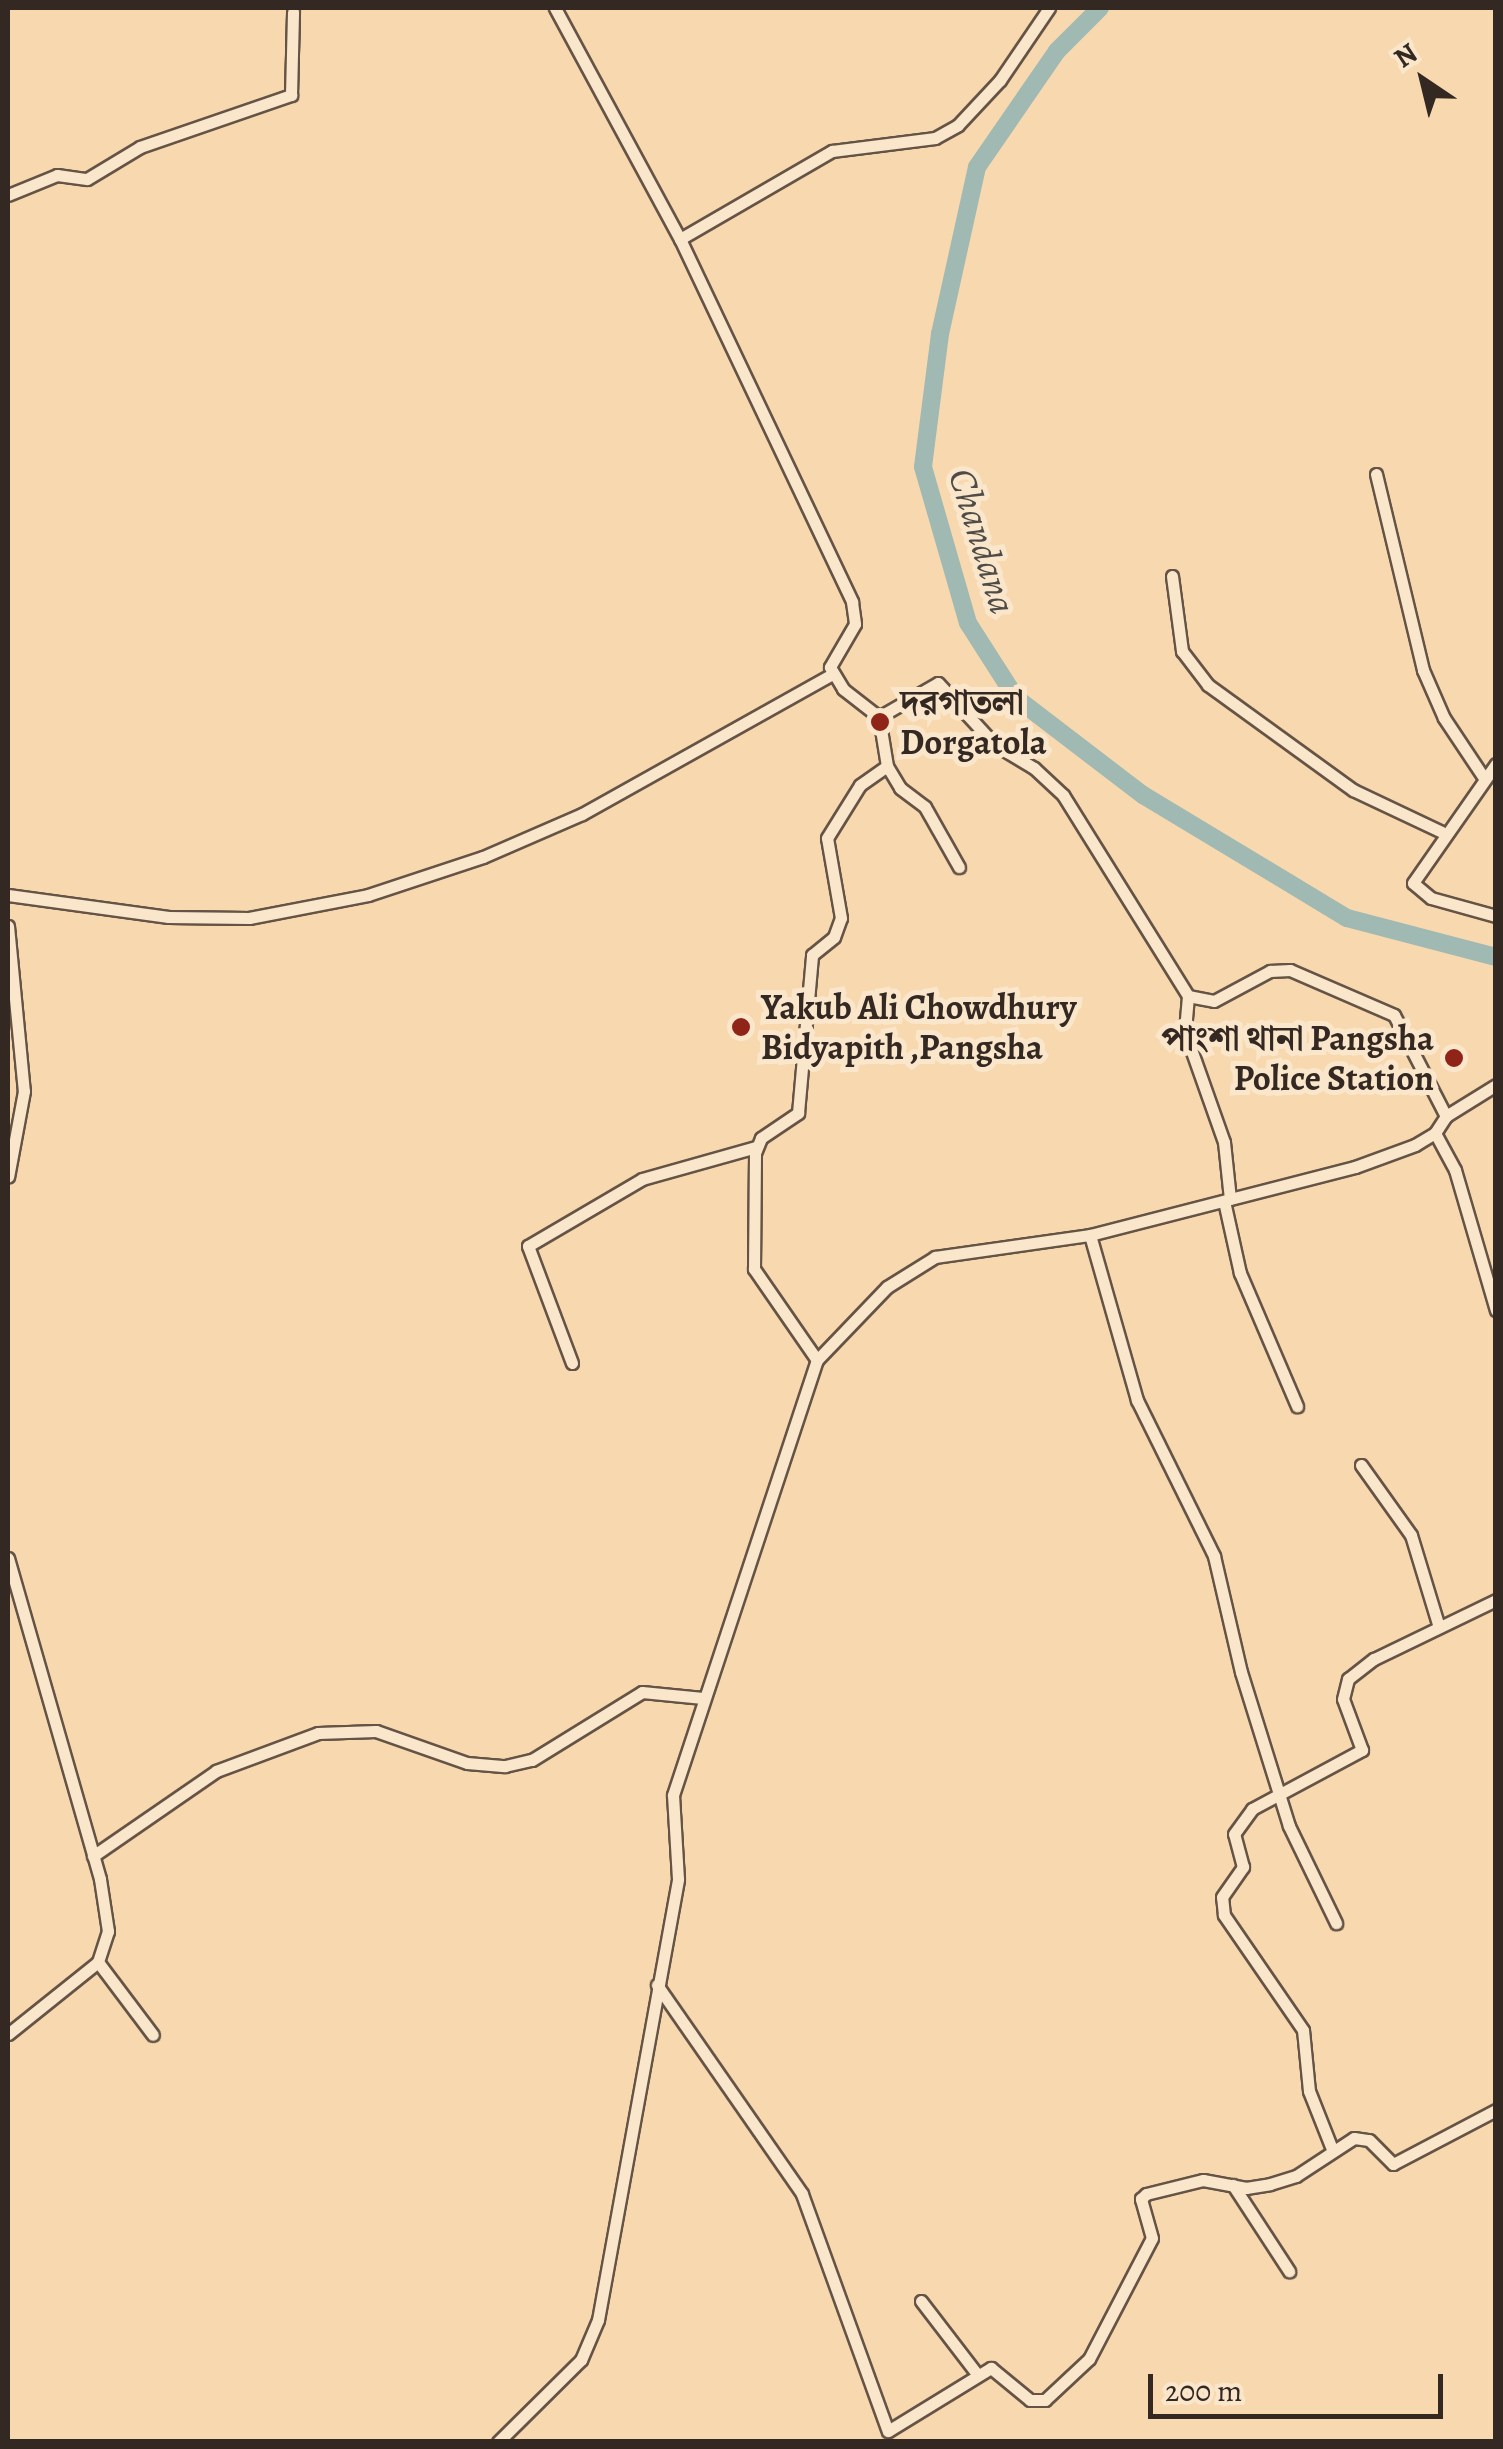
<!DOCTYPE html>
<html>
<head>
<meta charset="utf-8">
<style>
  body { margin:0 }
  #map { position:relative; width:1503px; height:2449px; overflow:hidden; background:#f8d9af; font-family:Alegreya,"Noto Serif Bengali",serif }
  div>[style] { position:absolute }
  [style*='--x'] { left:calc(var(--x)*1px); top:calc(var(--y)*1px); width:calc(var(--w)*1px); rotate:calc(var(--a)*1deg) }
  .river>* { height:18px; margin:-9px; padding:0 9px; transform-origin:9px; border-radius:9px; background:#a0b9b3 }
  .roads { filter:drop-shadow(2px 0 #655446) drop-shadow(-2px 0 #655446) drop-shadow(0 2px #655446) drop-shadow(0 -2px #655446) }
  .minor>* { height:11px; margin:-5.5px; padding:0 5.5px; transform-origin:5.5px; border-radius:5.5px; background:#fae6cb }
  .dots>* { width:28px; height:28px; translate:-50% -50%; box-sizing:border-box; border:5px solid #fae6cb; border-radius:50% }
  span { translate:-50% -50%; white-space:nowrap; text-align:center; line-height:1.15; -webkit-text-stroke:10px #fae6cb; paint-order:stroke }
  .poi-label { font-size:35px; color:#342823; font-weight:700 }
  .left { translate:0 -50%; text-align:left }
  .right { translate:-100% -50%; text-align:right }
  .water-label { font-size:38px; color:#4f4c47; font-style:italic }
  .frame { position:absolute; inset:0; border:10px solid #342823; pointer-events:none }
  .north { position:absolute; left:1373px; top:30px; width:100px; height:100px; -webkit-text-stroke:8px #fae6cb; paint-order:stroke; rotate:325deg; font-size:28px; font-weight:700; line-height:40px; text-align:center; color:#342823 }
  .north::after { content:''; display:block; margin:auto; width:35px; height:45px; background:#342823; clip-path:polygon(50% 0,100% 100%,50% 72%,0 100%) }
  .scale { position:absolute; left:1148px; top:2374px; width:295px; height:45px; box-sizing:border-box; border:5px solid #342823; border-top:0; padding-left:12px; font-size:30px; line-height:35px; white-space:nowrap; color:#342823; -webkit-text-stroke:8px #fae6cb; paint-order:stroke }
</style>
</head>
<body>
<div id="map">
  <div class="river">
    <div style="--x:1100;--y:8;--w:61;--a:135"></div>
    <div style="--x:1057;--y:51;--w:141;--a:124.6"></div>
    <div style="--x:977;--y:167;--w:171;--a:102.5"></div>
    <div style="--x:940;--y:334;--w:134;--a:97.3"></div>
    <div style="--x:923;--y:467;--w:162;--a:73.9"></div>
    <div style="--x:968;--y:623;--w:89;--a:57.4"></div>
    <div style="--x:1016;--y:698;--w:160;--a:37.4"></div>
    <div style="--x:1143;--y:795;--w:238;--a:31.1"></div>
    <div style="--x:1347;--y:918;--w:154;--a:14.7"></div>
  </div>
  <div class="roads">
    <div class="minor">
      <div style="--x:555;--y:8;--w:263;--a:61.6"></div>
      <div style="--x:680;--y:239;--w:402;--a:64.6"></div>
      <div style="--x:852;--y:602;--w:22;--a:82"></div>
      <div style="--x:855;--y:624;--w:50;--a:120.2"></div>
      <div style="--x:830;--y:667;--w:26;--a:59"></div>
      <div style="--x:843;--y:689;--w:46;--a:37.9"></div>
      <div style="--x:879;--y:717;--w:68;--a:-30"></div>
      <div style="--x:938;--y:683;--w:83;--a:47.4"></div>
      <div style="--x:994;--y:744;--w:47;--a:31"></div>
      <div style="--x:1034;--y:768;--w:40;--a:43"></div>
      <div style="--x:1063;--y:795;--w:237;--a:58.1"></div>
      <div style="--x:1188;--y:996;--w:26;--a:11"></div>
      <div style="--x:1214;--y:1001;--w:64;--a:-28.2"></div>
      <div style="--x:1270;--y:971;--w:20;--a:-3"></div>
      <div style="--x:1290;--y:970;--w:113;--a:23.4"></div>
      <div style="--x:1394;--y:1015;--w:114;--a:62.8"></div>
      <div style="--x:1446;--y:1116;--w:59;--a:-31.8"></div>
      <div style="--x:8;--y:195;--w:53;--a:-22.2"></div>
      <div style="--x:57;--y:175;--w:30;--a:8"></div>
      <div style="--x:87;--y:179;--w:62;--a:-31.1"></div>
      <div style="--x:140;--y:147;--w:160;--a:-19"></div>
      <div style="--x:291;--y:95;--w:83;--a:-88.6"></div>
      <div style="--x:680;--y:239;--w:176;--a:-30.1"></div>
      <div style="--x:832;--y:151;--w:104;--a:-7.2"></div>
      <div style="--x:935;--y:138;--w:26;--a:-29"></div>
      <div style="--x:958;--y:125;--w:62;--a:-47"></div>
      <div style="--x:1000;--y:80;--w:87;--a:-55.8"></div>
      <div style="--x:1376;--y:474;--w:202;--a:76.5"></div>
      <div style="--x:1423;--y:670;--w:52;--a:66.4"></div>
      <div style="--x:1444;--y:718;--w:72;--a:56.3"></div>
      <div style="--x:1172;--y:576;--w:76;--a:82.4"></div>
      <div style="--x:1182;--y:651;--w:43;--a:52.6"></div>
      <div style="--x:1208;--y:685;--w:179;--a:35.9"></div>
      <div style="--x:1353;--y:790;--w:98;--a:25.3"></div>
      <div style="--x:1496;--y:764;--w:145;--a:124.9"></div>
      <div style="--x:1413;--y:883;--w:23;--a:40"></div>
      <div style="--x:1431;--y:898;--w:67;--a:15.5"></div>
      <div style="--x:887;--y:766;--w:26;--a:59"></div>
      <div style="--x:900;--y:788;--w:31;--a:37"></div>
      <div style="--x:925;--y:807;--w:69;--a:60.5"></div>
      <div style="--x:8;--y:895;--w:162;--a:7.8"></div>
      <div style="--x:168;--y:917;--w:81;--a:0.7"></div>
      <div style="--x:249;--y:918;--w:121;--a:-10.9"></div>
      <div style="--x:368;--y:895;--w:121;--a:-18.3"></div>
      <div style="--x:483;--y:857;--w:108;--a:-23.5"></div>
      <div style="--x:582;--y:814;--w:287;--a:-29.2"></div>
      <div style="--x:8;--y:926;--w:166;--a:84.5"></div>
      <div style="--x:24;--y:1091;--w:87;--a:100.5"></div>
      <div style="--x:1188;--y:996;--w:36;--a:95"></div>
      <div style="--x:1185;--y:1032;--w:117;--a:70.5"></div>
      <div style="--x:1224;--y:1142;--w:57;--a:84"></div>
      <div style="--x:1435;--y:1133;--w:42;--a:61.6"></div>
      <div style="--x:1455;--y:1170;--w:146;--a:73.7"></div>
      <div style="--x:1224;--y:1201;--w:74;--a:77.5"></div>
      <div style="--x:1240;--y:1273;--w:145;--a:66.8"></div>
      <div style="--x:1090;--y:1235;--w:172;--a:74.1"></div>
      <div style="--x:1137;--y:1400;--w:174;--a:63.7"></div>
      <div style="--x:1214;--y:1556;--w:119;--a:76.9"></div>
      <div style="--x:1241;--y:1672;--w:161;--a:72.7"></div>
      <div style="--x:1289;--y:1826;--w:108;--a:64.1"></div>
      <div style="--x:817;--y:1360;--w:111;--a:-124.7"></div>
      <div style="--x:754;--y:1269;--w:116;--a:-89.5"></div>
      <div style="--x:755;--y:1153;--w:16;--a:-68"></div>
      <div style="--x:761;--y:1138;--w:45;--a:-34"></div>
      <div style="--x:798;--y:1113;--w:159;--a:-84.9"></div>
      <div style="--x:812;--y:955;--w:28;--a:-39"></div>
      <div style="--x:834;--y:937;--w:20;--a:-70"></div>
      <div style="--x:841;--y:918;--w:81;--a:-99.9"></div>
      <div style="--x:827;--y:838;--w:62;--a:-58.1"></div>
      <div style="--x:860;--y:785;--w:33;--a:-35"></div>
      <div style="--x:887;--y:766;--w:50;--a:-99.3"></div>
      <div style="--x:572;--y:1363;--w:125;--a:-110.6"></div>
      <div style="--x:528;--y:1246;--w:132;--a:-30.4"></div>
      <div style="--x:642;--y:1179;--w:118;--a:-15.7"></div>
      <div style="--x:1361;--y:1465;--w:86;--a:54.5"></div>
      <div style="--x:1411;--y:1535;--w:96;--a:73.1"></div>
      <div style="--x:8;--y:1558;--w:334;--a:74"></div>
      <div style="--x:100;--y:1879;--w:53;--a:81.3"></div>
      <div style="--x:108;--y:1931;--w:33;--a:108"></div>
      <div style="--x:98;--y:1962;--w:115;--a:141.3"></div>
      <div style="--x:93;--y:1856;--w:150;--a:-34.6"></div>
      <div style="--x:216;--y:1771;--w:109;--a:-20.4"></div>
      <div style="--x:318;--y:1733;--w:58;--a:-2"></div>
      <div style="--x:376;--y:1731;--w:96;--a:19.4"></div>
      <div style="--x:467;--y:1763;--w:38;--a:5"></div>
      <div style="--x:505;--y:1766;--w:28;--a:-13"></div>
      <div style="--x:532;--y:1760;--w:129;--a:-31.7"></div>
      <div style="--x:642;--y:1692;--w:61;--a:5.6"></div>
      <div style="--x:98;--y:1962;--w:91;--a:53"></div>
      <div style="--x:657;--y:1985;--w:254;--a:55.2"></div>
      <div style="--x:802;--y:2194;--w:252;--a:70.1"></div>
      <div style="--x:888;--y:2431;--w:121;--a:-31.5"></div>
      <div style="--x:991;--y:2368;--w:50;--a:39.4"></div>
      <div style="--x:1030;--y:2400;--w:15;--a:0"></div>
      <div style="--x:1045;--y:2400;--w:60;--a:-43"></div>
      <div style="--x:1089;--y:2359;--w:136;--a:-62.5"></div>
      <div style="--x:1152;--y:2238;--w:41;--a:-105.8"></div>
      <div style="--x:1141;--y:2199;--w:7;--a:-45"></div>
      <div style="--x:1146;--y:2194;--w:59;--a:-13.8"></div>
      <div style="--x:1203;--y:2180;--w:44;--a:10.5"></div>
      <div style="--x:1246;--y:2188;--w:24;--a:-9"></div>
      <div style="--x:1270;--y:2184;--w:27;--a:-17"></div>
      <div style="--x:1296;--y:2176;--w:69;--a:-33.2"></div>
      <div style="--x:1354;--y:2138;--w:15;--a:8"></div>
      <div style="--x:1369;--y:2140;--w:34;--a:45"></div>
      <div style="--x:1393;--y:2164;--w:116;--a:-27.7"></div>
      <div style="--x:1332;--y:2149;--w:62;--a:-111.6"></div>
      <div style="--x:1309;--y:2091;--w:61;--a:-95.6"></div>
      <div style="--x:1303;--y:2030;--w:140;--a:-124.5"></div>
      <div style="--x:1224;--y:1915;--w:18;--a:-96"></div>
      <div style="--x:1222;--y:1897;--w:37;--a:-55"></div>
      <div style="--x:1243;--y:1867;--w:34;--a:-105"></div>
      <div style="--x:1234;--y:1834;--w:31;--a:-54"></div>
      <div style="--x:1252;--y:1809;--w:125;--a:-28.2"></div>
      <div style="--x:1362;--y:1750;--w:54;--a:-110.4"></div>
      <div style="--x:1343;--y:1699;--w:21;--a:-76"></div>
      <div style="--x:1348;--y:1679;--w:33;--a:-38"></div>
      <div style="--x:1374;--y:1659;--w:136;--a:-25.8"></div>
      <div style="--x:1233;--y:2185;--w:103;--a:56.9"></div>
      <div style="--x:921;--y:2301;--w:92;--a:52.5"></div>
      <div style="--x:498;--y:2442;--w:117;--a:-44.7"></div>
      <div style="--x:581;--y:2360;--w:43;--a:-67"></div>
      <div style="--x:598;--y:2320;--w:448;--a:-79.7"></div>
      <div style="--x:678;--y:1879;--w:84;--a:-93.4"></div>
      <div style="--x:673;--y:1795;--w:458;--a:-71.7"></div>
      <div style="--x:817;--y:1360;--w:101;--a:-46.2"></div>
      <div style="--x:887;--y:1287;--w:57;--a:-32"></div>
      <div style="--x:935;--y:1257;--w:157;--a:-8.1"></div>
      <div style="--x:1090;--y:1235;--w:274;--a:-14.4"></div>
      <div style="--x:1355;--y:1167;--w:64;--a:-20.1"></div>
      <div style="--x:1415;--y:1145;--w:23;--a:-31"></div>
      <div style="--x:1435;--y:1133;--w:20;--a:-57"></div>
    </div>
  </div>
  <div class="dots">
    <div style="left:880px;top:722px;background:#8f2418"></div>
    <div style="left:741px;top:1027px;background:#8f2418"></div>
    <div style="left:1454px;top:1058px;background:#8f2418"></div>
  </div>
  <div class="poi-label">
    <span class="left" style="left:900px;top:722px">দরগাতলা<br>Dorgatola</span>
    <span class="left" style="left:761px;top:1027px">Yakub Ali Chowdhury<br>Bidyapith ,Pangsha</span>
    <span class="right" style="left:1434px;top:1058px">পাংশা থানা Pangsha<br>Police Station</span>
  </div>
  <div class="water-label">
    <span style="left:982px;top:541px;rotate:73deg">Chandana</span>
  </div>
  <div class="frame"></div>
  <div class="north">N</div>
  <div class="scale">200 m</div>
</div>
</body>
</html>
